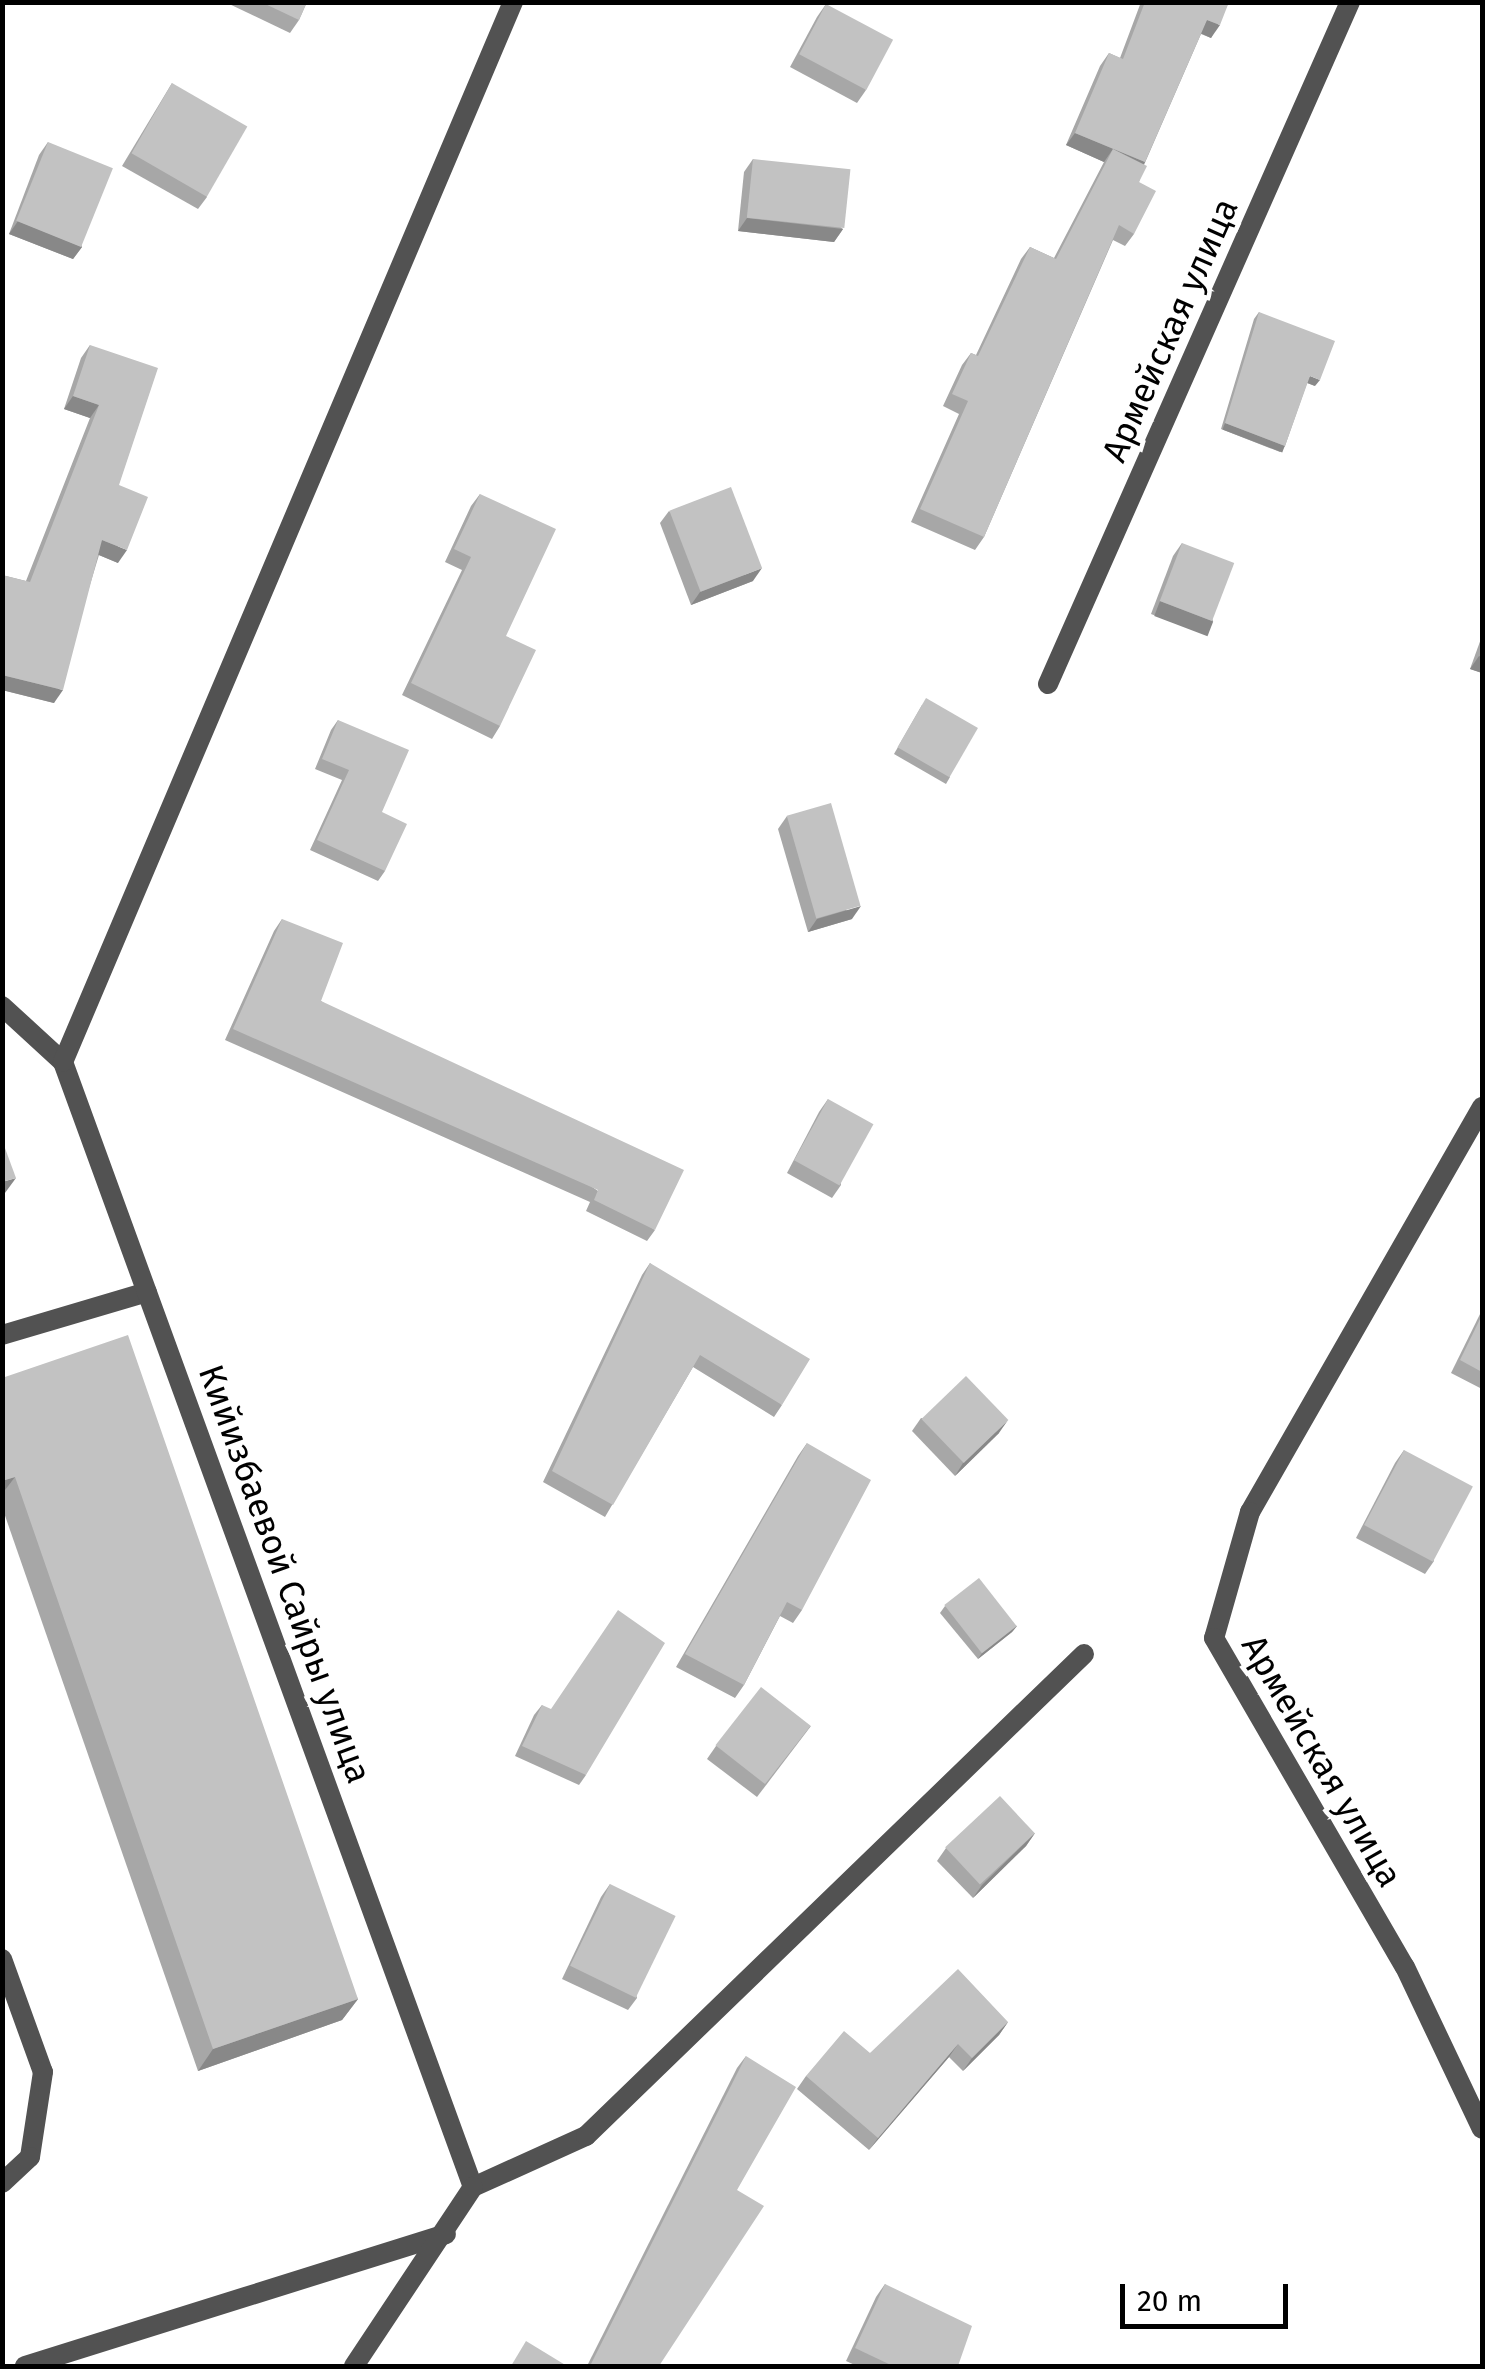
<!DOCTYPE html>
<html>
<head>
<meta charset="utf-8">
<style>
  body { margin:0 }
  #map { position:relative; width:1485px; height:2369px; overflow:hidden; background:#fff; font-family:"Fira Sans",sans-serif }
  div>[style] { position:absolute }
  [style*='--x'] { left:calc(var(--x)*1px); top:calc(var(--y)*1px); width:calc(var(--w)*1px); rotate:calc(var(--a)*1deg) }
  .lane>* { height:20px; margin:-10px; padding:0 10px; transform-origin:10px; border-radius:10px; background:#525252 }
  .street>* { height:20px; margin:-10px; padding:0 10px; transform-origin:10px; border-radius:10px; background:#525252 }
  .wall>* { inset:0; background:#a7a7a7 }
  .shaded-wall>* { inset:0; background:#888; transform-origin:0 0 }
  .building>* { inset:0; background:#c2c2c2; transform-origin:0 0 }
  span { translate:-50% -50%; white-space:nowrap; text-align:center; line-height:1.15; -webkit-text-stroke:9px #fff; paint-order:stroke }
  .street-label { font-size:35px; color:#000 }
  .frame { position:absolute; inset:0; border:5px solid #000; pointer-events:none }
  .scale { position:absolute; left:1120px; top:2284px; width:168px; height:45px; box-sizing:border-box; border:5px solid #000; border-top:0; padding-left:12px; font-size:30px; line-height:35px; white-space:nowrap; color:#000; -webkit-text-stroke:8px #fff; paint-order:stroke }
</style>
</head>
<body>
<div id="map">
  <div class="lane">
    <div style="--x:2;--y:1335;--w:151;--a:-16.5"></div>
    <div style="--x:2;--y:1959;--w:120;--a:70.1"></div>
    <div style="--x:43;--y:2072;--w:86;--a:98.7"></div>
    <div style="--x:30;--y:2157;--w:38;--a:137"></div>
    <div style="--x:25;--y:2366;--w:441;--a:-17.4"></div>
  </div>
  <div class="street">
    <div style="--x:1048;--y:684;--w:746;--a:-66.12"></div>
    <div style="--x:2;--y:1006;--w:83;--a:42.6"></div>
    <div style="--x:63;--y:1062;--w:1197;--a:69.98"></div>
    <div style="--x:63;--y:1062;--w:1152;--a:-67"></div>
    <div style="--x:1482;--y:1107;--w:467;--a:119.8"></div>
    <div style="--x:1250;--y:1512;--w:131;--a:105.9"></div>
    <div style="--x:1214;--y:1638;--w:380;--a:59.9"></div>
    <div style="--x:1405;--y:1967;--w:179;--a:64.6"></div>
    <div style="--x:473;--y:2187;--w:124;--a:-24.3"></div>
    <div style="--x:586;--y:2136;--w:693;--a:-44.06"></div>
    <div style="--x:354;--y:2366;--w:215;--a:-56.4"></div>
  </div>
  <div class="wall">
    <div style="clip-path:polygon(225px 2px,307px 2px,299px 20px,290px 33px)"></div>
    <div style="clip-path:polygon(1141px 2px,1229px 2px,1211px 38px,1201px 34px,1144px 165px,1139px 182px,1134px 234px,1125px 246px,1113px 240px,984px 537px,975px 550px,911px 522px,959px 414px,943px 406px,962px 365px,971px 353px,976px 355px,1021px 259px,1030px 247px,1054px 258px,1104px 162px,1066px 145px,1100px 66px,1109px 53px,1120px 58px)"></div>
    <div style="clip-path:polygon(826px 4px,866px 90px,857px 103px,790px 67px,817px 17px)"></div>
    <div style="clip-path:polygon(172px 83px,207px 197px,198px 209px,122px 166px)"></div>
    <div style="clip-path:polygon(48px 142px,82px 247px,73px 259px,9px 234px,39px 155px)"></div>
    <div style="clip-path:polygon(753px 159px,843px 229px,834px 242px,738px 231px,744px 172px)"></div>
    <div style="clip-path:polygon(1259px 312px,1315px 386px,1307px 383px,1285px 446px,1280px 452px,1221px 429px,1254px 319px)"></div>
    <div style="clip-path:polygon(90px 345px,119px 485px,118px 563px,99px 555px,54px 703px,2px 690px,2px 575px,26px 581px,90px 418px,64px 409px,81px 358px)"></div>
    <div style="clip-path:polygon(480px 494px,506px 636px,500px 726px,492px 739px,402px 695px,462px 570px,445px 562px,471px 506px)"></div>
    <div style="clip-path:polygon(669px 511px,753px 581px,691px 605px,660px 523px)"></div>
    <div style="clip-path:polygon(1182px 543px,1213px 621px,1204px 634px,1151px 614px,1173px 556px)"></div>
    <div style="clip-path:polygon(1482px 636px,1482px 673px,1470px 669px)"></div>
    <div style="clip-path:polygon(922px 705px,950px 777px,946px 784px,894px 754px)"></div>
    <div style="clip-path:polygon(338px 720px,382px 812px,385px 871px,378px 881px,310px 850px,342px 780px,315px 769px,331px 730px)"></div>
    <div style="clip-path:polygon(787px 816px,852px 919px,808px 932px,778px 829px)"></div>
    <div style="clip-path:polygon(282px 919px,321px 1001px,655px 1230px,647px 1241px,586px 1211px,590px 1202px,225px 1040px,274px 931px)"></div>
    <div style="clip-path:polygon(828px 1099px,841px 1185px,832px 1198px,787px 1173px,819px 1112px)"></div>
    <div style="clip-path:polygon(650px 1263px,782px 1405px,774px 1417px,693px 1367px,605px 1517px,543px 1482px,642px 1275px)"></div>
    <div style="clip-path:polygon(1482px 1310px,1482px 1389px,1451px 1373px)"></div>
    <div style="clip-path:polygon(2px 1378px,358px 1999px,342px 2020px,198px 2071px,2px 1507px)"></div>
    <div style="clip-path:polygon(921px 1418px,999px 1433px,955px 1476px,912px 1431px)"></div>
    <div style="clip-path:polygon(807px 1443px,802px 1610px,793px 1623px,780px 1616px,744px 1685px,735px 1698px,676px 1667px,798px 1456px)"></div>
    <div style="clip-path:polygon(1404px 1450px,1434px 1561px,1425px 1574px,1356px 1538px,1395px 1463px)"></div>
    <div style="clip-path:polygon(945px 1606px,1017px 1626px,1012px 1632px,978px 1659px,940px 1613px)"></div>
    <div style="clip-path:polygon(542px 1705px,586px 1775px,579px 1785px,515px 1756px,534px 1715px)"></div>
    <div style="clip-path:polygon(811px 1726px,757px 1797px,707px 1759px,716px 1746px)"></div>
    <div style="clip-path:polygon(1035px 1833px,1026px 1846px,973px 1898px,937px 1861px,946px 1848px)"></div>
    <div style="clip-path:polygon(610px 1884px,637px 1998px,628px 2010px,562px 1979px,601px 1897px)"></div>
    <div style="clip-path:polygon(1008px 2022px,999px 2035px,963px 2071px,949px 2057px,869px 2150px,797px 2089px,806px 2076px,870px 2053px)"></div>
    <div style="clip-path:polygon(746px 2056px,737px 2190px,659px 2366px,587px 2366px,737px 2068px)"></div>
    <div style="clip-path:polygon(885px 2284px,958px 2366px,857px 2366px,846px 2361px,876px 2297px)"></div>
  </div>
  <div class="shaded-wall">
    <div style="clip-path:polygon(1207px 20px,1220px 25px,1211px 38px,1198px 32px)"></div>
    <div style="clip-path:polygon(1075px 133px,1145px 162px,1136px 175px,1113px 149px,1104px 162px,1066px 145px)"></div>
    <div style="clip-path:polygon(747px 218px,843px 229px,834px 242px,738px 231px)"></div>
    <div style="clip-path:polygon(18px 221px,82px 247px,73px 259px,9px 234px)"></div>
    <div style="clip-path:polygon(1310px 376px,1320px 380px,1315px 386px,1305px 382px)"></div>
    <div style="clip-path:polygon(73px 396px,99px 405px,90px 418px,64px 409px)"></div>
    <div style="left:1225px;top:423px;width:64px;height:7px;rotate:21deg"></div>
    <div style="clip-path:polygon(102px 540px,127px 550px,118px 563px,94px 553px)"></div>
    <div style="clip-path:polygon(762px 568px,753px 581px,691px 605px,700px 592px)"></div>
    <div style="left:1160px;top:601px;width:57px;height:16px;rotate:21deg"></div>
    <div style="clip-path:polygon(1479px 656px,1482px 657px,1482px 673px,1470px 669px)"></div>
    <div style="clip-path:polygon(2px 675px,63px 690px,54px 703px,2px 690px)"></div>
    <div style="clip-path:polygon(861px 906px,852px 919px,808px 932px,817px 919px)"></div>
    <div style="clip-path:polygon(16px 1178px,2px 1197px,2px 1182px)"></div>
    <div style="clip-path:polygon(1008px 1420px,999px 1433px,955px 1476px,963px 1463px)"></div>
    <div style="clip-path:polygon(15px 1477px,2px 1494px,2px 1481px)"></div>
    <div style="clip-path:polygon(1017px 1626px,1012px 1632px,978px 1659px,982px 1653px)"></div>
    <div style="clip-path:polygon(1035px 1833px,1026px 1846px,973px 1898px,982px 1885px)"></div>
    <div style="clip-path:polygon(358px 1999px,342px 2020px,198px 2071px,213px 2049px)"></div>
    <div style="clip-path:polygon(1008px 2022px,999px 2035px,963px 2071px,972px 2058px)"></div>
    <div style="clip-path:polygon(958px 2044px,949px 2057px,869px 2150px,878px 2138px)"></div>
  </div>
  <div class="building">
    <div style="clip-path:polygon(261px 2px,307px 2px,299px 20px)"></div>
    <div style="clip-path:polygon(1145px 2px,1229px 2px,1220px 25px,1207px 20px,1145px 162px,1075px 133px,1109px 53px,1123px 59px)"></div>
    <div style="left:826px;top:4px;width:76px;height:57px;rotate:28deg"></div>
    <div style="left:172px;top:83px;width:87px;height:81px;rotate:30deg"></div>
    <div style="left:48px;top:142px;width:70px;height:85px;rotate:22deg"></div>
    <div style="clip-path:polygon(1113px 149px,1147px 166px,1139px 182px,1156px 191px,1134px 234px,1119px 225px,984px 537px,920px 509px,968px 401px,952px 394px,971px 353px,978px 356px,1030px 247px,1056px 259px)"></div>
    <div style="left:753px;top:159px;width:98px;height:59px;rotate:6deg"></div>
    <div style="clip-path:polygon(1259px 312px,1335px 341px,1320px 380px,1310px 376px,1285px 446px,1225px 423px)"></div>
    <div style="clip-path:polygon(90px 345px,158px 368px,119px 485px,148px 497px,127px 550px,102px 540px,63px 690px,2px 675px,2px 575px,30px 582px,99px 405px,73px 396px)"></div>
    <div style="left:731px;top:487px;width:87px;height:66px;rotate:69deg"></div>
    <div style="clip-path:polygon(480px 494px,556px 529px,506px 636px,536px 650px,500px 726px,411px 683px,471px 557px,454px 549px)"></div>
    <div style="left:1182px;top:543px;width:56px;height:62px;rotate:21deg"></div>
    <div style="left:926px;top:698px;width:60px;height:57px;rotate:30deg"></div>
    <div style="clip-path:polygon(338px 720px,409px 750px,382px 812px,407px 824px,385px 871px,317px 840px,349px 770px,322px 759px)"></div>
    <div style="left:831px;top:803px;width:107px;height:46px;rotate:74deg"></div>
    <div style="clip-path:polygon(282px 919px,343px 943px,321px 1001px,684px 1170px,655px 1230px,594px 1200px,598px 1190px,233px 1029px)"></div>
    <div style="left:828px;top:1099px;width:52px;height:70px;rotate:29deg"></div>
    <div style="clip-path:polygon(2px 1140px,16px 1178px,2px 1182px)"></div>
    <div style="clip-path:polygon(650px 1263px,810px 1359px,782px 1405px,700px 1355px,613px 1505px,552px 1471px)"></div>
    <div style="clip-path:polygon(1482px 1315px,1482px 1372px,1460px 1360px)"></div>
    <div style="clip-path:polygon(128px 1335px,358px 1999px,213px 2049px,15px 1477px,2px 1481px,2px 1378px)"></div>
    <div style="left:966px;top:1376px;width:61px;height:62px;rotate:46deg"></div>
    <div style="clip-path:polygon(807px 1443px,871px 1480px,802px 1610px,787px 1602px,744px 1685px,685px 1654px)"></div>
    <div style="left:1404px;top:1450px;width:78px;height:85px;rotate:28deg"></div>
    <div style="left:979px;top:1578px;width:61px;height:44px;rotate:52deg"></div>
    <div style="clip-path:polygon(618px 1610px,665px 1643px,586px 1775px,522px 1746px,542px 1705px,551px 1709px)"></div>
    <div style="left:761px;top:1687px;width:63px;height:74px;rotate:38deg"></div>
    <div style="left:1000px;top:1796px;width:51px;height:75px;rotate:47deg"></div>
    <div style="left:610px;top:1884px;width:73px;height:91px;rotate:26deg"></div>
    <div style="clip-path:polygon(958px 1969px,1008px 2022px,972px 2058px,958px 2044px,878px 2138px,806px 2076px,844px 2031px,870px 2053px)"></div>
    <div style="clip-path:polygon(746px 2056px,796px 2087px,737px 2190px,764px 2206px,659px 2366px,590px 2366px)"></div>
    <div style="clip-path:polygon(885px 2284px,972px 2326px,958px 2366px,893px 2366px,855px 2348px)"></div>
    <div style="clip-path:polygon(526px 2341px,567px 2366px,511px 2366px)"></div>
  </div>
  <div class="street-label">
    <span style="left:1170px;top:330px;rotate:-66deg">Армейская улица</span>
    <span style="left:285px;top:1574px;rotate:70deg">Кийизбаевой Сайры улица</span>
    <span style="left:1322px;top:1761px;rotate:60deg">Армейская улица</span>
  </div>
  <div class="frame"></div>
  <div class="scale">20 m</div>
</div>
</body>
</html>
